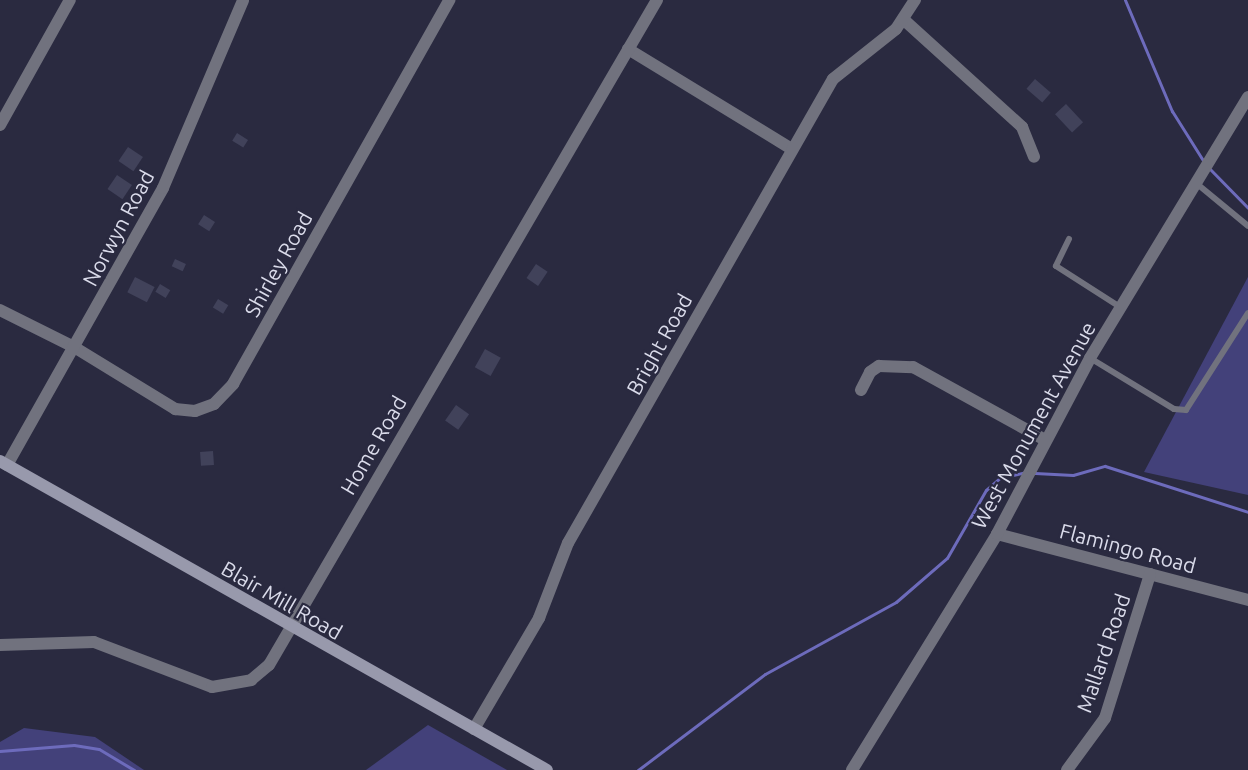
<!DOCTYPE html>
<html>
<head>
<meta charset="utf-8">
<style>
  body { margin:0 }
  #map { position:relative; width:1248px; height:770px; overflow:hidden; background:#2a2a40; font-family:Ubuntu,sans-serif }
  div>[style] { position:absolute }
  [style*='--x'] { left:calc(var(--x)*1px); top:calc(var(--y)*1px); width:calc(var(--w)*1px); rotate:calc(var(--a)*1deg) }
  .green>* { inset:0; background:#43417a }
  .stream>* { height:3px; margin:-1.5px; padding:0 1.5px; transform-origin:1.5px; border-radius:1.5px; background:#6d6bbc }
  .building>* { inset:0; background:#41425a; transform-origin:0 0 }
  .service>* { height:6px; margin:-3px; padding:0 3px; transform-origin:3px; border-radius:3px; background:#71727e }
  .minor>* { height:12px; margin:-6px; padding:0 6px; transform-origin:6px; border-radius:6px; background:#71727e }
  .secondary>* { height:12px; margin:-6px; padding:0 6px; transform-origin:6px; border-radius:6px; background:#9899ac }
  span { translate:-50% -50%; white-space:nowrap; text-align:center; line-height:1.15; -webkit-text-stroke:4.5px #2a2a40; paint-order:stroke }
  .street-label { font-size:21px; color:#dadbea }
</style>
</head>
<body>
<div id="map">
  <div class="green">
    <div style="clip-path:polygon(1248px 277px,1248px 495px,1144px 472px)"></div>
    <div style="clip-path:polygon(428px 725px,507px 770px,366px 770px)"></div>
    <div style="clip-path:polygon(24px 728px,95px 737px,144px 770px,0 770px,0 742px)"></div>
  </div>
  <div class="stream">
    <div style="--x:1125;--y:0;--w:121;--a:67.1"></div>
    <div style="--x:1172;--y:111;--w:60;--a:57.9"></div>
    <div style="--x:1208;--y:167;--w:57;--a:45.7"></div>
    <div style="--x:1035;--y:473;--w:38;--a:3"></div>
    <div style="--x:1073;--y:475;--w:33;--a:-16"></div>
    <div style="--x:1105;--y:466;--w:150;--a:17.8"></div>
    <div style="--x:0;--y:751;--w:74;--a:-4.6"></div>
    <div style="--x:74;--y:745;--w:25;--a:9"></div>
    <div style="--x:99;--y:749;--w:41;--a:31"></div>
    <div style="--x:638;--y:770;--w:159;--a:-37.1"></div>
    <div style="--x:765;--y:674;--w:149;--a:-28.8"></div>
    <div style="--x:896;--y:602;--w:67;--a:-40.8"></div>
    <div style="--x:947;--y:558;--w:78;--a:-60.2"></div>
    <div style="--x:986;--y:490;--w:18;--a:-41"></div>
    <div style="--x:1000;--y:478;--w:26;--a:-13"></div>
  </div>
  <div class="building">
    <div style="left:1035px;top:79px;width:21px;height:13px;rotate:41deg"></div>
    <div style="left:1066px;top:104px;width:25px;height:15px;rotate:47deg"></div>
    <div style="left:237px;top:133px;width:13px;height:9px;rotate:32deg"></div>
    <div style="left:128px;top:147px;width:18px;height:17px;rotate:34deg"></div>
    <div style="left:117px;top:175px;width:18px;height:17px;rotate:34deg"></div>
    <div style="left:204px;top:215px;width:13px;height:11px;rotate:32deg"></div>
    <div style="left:175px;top:259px;width:12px;height:8px;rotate:24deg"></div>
    <div style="left:536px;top:264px;width:14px;height:17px;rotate:34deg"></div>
    <div style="left:135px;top:277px;width:22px;height:17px;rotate:27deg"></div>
    <div style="left:160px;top:284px;width:12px;height:9px;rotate:31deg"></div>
    <div style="left:218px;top:299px;width:12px;height:10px;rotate:31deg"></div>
    <div style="left:485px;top:349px;width:18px;height:21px;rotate:29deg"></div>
    <div style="left:456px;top:405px;width:16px;height:19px;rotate:35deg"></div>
    <div style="left:213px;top:451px;width:14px;height:13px;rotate:86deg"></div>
  </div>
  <div class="service">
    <div style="--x:1196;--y:183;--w:67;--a:39.6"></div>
    <div style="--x:1069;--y:239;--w:30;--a:116"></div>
    <div style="--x:1056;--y:266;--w:76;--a:32.6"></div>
    <div style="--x:1090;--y:358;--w:98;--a:31.3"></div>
    <div style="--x:1174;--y:409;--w:12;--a:5"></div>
    <div style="--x:1186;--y:410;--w:115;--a:-57.4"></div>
  </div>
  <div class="minor">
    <div style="--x:903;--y:19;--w:161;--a:42.2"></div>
    <div style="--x:1022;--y:127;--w:32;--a:68"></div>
    <div style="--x:628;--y:49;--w:192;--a:31.4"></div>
    <div style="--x:0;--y:125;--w:143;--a:-60.8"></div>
    <div style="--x:0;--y:310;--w:83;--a:26.6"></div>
    <div style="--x:74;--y:347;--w:119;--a:31.5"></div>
    <div style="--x:175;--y:409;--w:20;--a:6"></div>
    <div style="--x:195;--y:411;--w:20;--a:-20"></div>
    <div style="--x:214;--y:404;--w:28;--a:-46"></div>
    <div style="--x:233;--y:384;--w:441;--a:-60.6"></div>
    <div style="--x:861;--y:390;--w:20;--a:-63"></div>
    <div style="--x:870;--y:372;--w:11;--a:-34"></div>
    <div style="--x:879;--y:366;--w:34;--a:2"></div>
    <div style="--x:913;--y:367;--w:151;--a:28.9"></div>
    <div style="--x:7;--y:465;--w:318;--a:-60.6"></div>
    <div style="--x:163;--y:188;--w:204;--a:-66.9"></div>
    <div style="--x:997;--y:534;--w:260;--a:14.7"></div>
    <div style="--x:0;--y:645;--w:94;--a:-1.8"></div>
    <div style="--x:94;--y:642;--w:126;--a:20.9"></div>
    <div style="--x:212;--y:687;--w:40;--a:-10"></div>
    <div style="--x:251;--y:680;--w:23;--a:-40"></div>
    <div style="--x:269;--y:665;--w:770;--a:-59.74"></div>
    <div style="--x:474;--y:729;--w:129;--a:-59.6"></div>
    <div style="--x:539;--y:618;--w:80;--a:-68.9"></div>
    <div style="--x:568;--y:543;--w:534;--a:-60.27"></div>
    <div style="--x:833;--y:79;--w:80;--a:-38.4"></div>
    <div style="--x:896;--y:29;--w:35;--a:-57"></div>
    <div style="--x:852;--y:770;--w:277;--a:-58.4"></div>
    <div style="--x:997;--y:534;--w:199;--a:-62.1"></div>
    <div style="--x:1090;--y:358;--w:305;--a:-58.8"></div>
    <div style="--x:1067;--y:770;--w:64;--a:-53.8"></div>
    <div style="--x:1105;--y:718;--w:151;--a:-72.6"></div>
  </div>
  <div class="secondary">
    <div style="--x:0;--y:461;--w:628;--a:29.46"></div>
  </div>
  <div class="street-label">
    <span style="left:118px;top:228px;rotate:-62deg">Norwyn Road</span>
    <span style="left:278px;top:264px;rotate:-61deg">Shirley Road</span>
    <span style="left:659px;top:344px;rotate:-61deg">Bright Road</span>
    <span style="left:1033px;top:425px;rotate:-61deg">West Monument Avenue</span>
    <span style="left:373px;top:445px;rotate:-60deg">Home Road</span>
    <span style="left:1128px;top:548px;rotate:15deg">Flamingo Road</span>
    <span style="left:282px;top:600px;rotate:30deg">Blair Mill Road</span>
    <span style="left:1103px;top:653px;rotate:-71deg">Mallard Road</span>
  </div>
</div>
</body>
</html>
